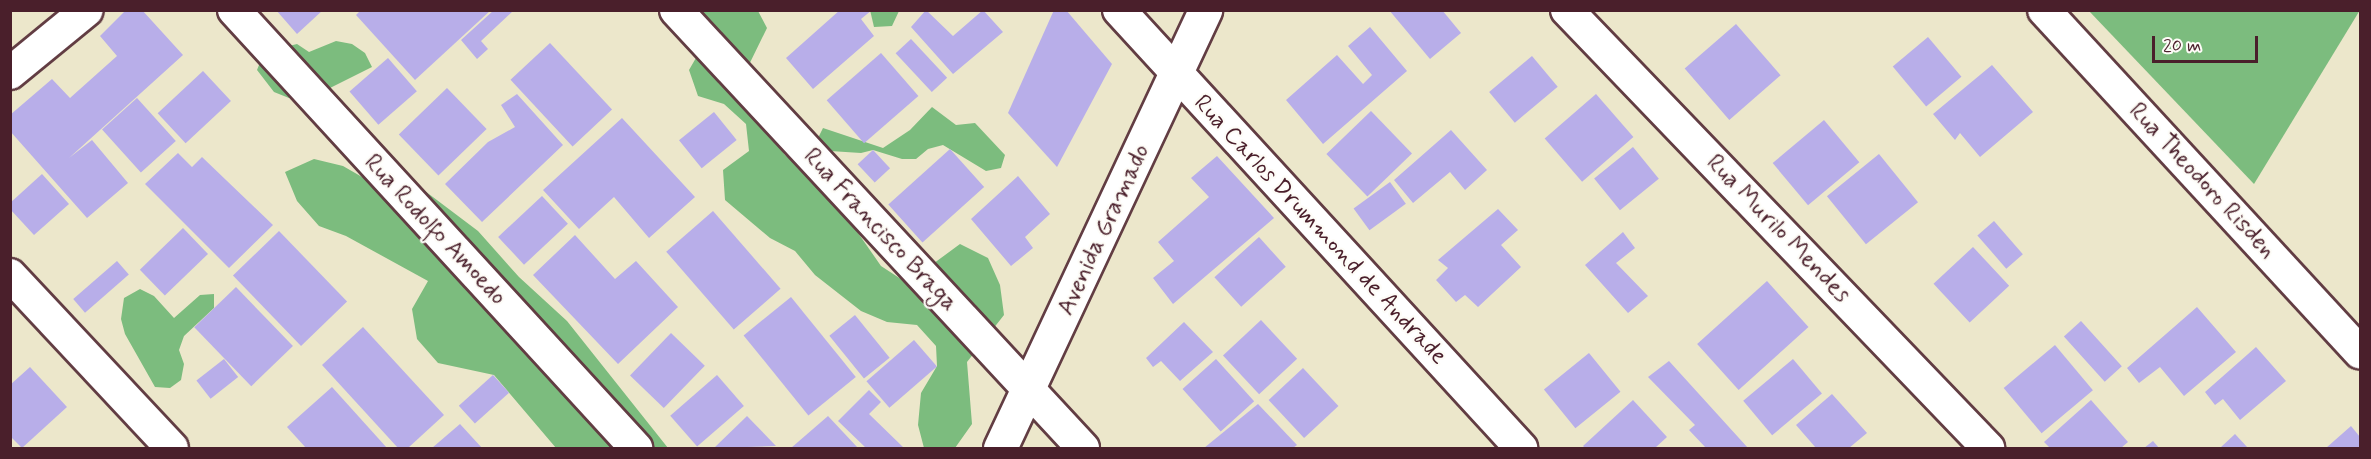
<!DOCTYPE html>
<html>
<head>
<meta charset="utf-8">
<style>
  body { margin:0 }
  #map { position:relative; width:2371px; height:459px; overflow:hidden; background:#ece7cb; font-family:Mynerve,sans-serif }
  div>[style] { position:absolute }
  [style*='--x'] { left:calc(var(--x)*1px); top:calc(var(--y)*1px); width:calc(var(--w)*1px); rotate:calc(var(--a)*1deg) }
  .forest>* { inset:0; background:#7cbc7e }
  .building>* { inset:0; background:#b8aee9; transform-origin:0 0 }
  .roads { filter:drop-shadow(2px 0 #623d43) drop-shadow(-2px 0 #623d43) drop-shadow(0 2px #623d43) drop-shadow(0 -2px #623d43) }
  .minor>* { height:32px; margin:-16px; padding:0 16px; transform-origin:16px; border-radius:16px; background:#fff }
  .tertiary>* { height:33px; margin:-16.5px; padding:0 16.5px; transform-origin:16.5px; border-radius:16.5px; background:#fff }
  span { translate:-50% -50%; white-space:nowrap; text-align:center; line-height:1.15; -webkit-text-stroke:4.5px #fdfcf7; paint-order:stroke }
  .street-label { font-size:24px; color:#4a1f2b }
  .frame { position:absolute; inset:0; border:12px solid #4a1f2b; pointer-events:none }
  .scale { position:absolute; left:2152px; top:36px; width:106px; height:27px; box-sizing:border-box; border:3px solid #4a1f2b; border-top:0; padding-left:8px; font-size:18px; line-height:21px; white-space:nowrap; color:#4a1f2b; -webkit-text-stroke:4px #fdfcf7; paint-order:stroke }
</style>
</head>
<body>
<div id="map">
  <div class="forest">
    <div style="clip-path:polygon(2360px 10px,2254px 184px,2089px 11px,2089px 10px)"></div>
    <div style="clip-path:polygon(667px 11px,758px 11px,767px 28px,742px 79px,767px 131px,785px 155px,831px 194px,881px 266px,907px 283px,960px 244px,988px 258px,1000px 285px,1004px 315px,967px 362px,972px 424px,955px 448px,924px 448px,918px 425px,921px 393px,937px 366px,936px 346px,917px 325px,887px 322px,861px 311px,815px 275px,795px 251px,770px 238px,725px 200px,723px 170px,749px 151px,746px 124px,724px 104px,698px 96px,689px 70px,704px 44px,676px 34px)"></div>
    <div style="clip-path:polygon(899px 11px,892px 26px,874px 27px,870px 10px)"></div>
    <div style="clip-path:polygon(336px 41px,352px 44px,365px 53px,372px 67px,318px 94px,289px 98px,274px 92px,257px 70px,263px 55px,281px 48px,297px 44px,309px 52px)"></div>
    <div style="clip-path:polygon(932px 107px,956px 125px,975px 123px,1005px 155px,1001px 168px,986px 171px,943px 145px,928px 149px,916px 159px,902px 159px,873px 150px,861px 153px,830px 151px,816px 142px,823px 128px,883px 148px,910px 130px)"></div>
    <div style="clip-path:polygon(314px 159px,343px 166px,369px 181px,375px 171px,405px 176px,478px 231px,519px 277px,567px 321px,668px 448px,556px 448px,494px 375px,438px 363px,417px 339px,412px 309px,428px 281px,346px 236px,319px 226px,297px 201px,285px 172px)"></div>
    <div style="clip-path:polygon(140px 289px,154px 296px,174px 318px,200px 295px,214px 294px,214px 308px,184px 336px,179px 350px,184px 364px,181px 380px,170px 388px,155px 387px,125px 334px,121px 319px,124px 298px)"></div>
  </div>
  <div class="building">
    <div style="clip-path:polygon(126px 10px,142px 10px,183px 55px,69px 158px,92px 140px,128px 183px,87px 218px,10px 131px,10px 115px,52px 79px,70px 98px,117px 56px,100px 36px)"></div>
    <div style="clip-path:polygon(276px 10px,323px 10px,297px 34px)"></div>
    <div style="clip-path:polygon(361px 10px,491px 10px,415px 80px,356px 15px)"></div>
    <div style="clip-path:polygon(494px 10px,514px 10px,481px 41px,488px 49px,477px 59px,461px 40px)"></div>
    <div style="clip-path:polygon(840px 10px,872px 10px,861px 19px,874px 36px,813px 89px,786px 58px)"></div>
    <div style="clip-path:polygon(926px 10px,953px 36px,983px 10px,1003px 32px,953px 74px,911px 27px)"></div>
    <div style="clip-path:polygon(1054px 10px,1066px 10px,1112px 64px,1057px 167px,1008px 113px)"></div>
    <div style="clip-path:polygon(1389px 10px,1442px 10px,1461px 33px,1430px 59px)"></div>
    <div style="left:1736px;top:24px;width:68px;height:68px;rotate:49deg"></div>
    <div style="clip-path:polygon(1370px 27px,1407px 71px,1323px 144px,1286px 100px,1337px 55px,1363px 84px,1372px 75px,1348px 46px)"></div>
    <div style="left:1928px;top:37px;width:52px;height:46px;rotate:50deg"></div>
    <div style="left:911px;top:39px;width:53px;height:21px;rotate:47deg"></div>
    <div style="left:550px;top:43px;width:91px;height:54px;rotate:47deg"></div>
    <div style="left:881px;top:53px;width:57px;height:72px;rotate:49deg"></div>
    <div style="left:1532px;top:56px;width:40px;height:56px;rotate:50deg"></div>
    <div style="left:388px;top:58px;width:44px;height:51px;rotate:49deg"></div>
    <div style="clip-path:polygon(1992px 65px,2033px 112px,1980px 157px,1960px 133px,1955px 140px,1933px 114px)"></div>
    <div style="left:203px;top:71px;width:41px;height:62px;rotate:47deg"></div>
    <div style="left:447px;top:88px;width:57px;height:67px;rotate:46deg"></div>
    <div style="clip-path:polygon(517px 94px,563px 145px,482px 222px,445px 184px,488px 142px,515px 127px,501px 105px)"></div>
    <div style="left:1596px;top:94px;width:57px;height:68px;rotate:49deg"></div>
    <div style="left:137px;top:98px;width:58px;height:47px;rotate:48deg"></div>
    <div style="left:1371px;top:111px;width:59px;height:62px;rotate:46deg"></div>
    <div style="left:714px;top:112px;width:36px;height:45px;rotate:51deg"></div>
    <div style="clip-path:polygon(622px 118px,695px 197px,649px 238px,614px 197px,579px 229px,543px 190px)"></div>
    <div style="left:1824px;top:120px;width:55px;height:67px;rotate:50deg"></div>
    <div style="clip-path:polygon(1451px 130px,1487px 170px,1465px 190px,1450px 172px,1413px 203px,1394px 180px)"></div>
    <div style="left:1633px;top:147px;width:41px;height:50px;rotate:51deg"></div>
    <div style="left:950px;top:149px;width:51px;height:83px;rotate:48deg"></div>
    <div style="left:873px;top:150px;width:25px;height:21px;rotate:47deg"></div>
    <div style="clip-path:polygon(178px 153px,192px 167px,202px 157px,273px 225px,229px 268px,145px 184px)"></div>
    <div style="left:1879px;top:154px;width:62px;height:67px;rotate:51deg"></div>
    <div style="clip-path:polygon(1217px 156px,1274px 218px,1173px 304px,1153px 278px,1174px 261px,1158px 242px,1209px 197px,1191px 178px)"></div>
    <div style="clip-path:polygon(42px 174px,69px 204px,34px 235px,10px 209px,10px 203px)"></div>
    <div style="clip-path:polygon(1018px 176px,1050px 214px,1025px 237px,1033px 248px,1011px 266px,971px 219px)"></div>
    <div style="left:1390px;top:182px;width:27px;height:45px;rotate:54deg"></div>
    <div style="left:542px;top:196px;width:38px;height:60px;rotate:47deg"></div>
    <div style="clip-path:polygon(1498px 209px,1518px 230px,1501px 245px,1521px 267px,1478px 307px,1465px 295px,1456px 302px,1436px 280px,1448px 268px,1438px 260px)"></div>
    <div style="left:713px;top:211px;width:103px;height:62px;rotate:49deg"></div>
    <div style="left:1994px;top:221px;width:44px;height:22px;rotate:49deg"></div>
    <div style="left:183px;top:228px;width:36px;height:60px;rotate:46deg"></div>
    <div style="left:279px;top:231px;width:98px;height:64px;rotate:46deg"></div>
    <div style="clip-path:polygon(1623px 232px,1635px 248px,1616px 263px,1648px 296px,1628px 313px,1585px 265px)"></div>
    <div style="clip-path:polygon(575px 235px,615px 279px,636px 261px,678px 307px,618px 364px,533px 275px)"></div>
    <div style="left:1259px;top:237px;width:40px;height:60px;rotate:48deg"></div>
    <div style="left:1973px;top:247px;width:53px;height:54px;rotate:47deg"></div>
    <div style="left:117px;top:261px;width:18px;height:58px;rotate:49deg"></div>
    <div style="left:1767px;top:281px;width:62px;height:94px;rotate:48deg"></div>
    <div style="left:236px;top:287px;width:82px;height:58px;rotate:46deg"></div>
    <div style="left:791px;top:297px;width:103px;height:61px;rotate:51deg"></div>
    <div style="clip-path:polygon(2197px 307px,2236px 352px,2184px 396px,2160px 367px,2139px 383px,2127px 368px)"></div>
    <div style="left:855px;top:315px;width:55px;height:33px;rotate:51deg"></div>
    <div style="left:1261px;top:320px;width:53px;height:52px;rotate:47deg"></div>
    <div style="left:2081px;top:321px;width:61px;height:23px;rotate:48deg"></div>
    <div style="clip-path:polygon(1184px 322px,1213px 352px,1180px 381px,1161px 361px,1153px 367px,1146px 358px)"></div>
    <div style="clip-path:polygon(363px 327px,444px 415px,408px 448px,398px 448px,322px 365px)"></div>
    <div style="left:671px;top:333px;width:47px;height:59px;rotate:44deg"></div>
    <div style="left:914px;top:340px;width:35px;height:63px;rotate:49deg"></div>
    <div style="left:2055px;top:345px;width:59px;height:67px;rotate:50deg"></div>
    <div style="clip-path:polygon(2256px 347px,2286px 381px,2240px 420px,2223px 399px,2215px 405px,2205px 392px)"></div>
    <div style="left:1589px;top:353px;width:50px;height:58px;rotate:51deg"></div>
    <div style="left:224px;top:359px;width:23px;height:35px;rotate:52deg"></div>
    <div style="left:1216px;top:359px;width:57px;height:45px;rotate:48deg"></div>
    <div style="left:1793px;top:359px;width:45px;height:65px;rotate:50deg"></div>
    <div style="clip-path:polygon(1669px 361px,1748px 448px,1706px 448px,1689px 430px,1695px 425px,1648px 377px)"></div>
    <div style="clip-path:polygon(30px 367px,67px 407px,22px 448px,10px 436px,10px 385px)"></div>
    <div style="left:1303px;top:368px;width:52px;height:47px;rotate:47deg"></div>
    <div style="left:493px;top:375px;width:24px;height:46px;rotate:48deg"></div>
    <div style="left:717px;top:375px;width:41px;height:62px;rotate:49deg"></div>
    <div style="clip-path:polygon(332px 387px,387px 448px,306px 448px,287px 427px)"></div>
    <div style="clip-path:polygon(869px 390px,881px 402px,869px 414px,904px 448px,866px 448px,838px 421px)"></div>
    <div style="clip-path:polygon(1832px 394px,1867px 433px,1849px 448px,1816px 448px,1796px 425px)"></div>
    <div style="clip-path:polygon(1633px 400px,1667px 437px,1655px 448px,1585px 448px,1583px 446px)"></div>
    <div style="clip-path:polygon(2091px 400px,2128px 442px,2121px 448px,2050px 448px,2044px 442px)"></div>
    <div style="clip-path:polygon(1258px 404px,1297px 445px,1293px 448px,1204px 448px)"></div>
    <div style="clip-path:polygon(747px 416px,776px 446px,714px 448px)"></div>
    <div style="clip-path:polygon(828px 416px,858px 448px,791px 448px)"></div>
    <div style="clip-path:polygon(460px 424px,482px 448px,432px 448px)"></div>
    <div style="clip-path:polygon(2351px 426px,2360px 437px,2360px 448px,2326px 448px)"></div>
    <div style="clip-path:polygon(2235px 434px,2248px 448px,2220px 448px)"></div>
    <div style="clip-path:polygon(2153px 441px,2159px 448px,2144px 448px)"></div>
  </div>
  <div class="roads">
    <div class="minor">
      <div style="--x:234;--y:10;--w:595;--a:47.45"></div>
      <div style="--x:676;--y:10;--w:598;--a:47.1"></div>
      <div style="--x:1119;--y:10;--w:595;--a:47.45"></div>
      <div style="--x:1567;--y:10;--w:608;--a:46.13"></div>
      <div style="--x:2044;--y:10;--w:466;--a:47.3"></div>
      <div style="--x:10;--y:73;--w:99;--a:-39.3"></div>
      <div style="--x:10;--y:275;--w:237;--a:46.9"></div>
    </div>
    <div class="tertiary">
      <div style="--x:1000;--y:448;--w:484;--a:-64.9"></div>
    </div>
  </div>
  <div class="street-label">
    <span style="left:2202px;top:181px;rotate:47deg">Rua Theodoro Risden</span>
    <span style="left:1778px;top:229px;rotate:46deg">Rua Murilo Mendes</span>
    <span style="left:435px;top:230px;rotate:47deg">Rua Rodolfo Amoedo</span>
    <span style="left:880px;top:230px;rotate:47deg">Rua Francisco Braga</span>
    <span style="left:1104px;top:230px;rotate:-65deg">Avenida Gramado</span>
    <span style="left:1320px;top:230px;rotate:47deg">Rua Carlos Drummond de Andrade</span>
  </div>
  <div class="frame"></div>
  <div class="scale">20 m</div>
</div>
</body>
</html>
